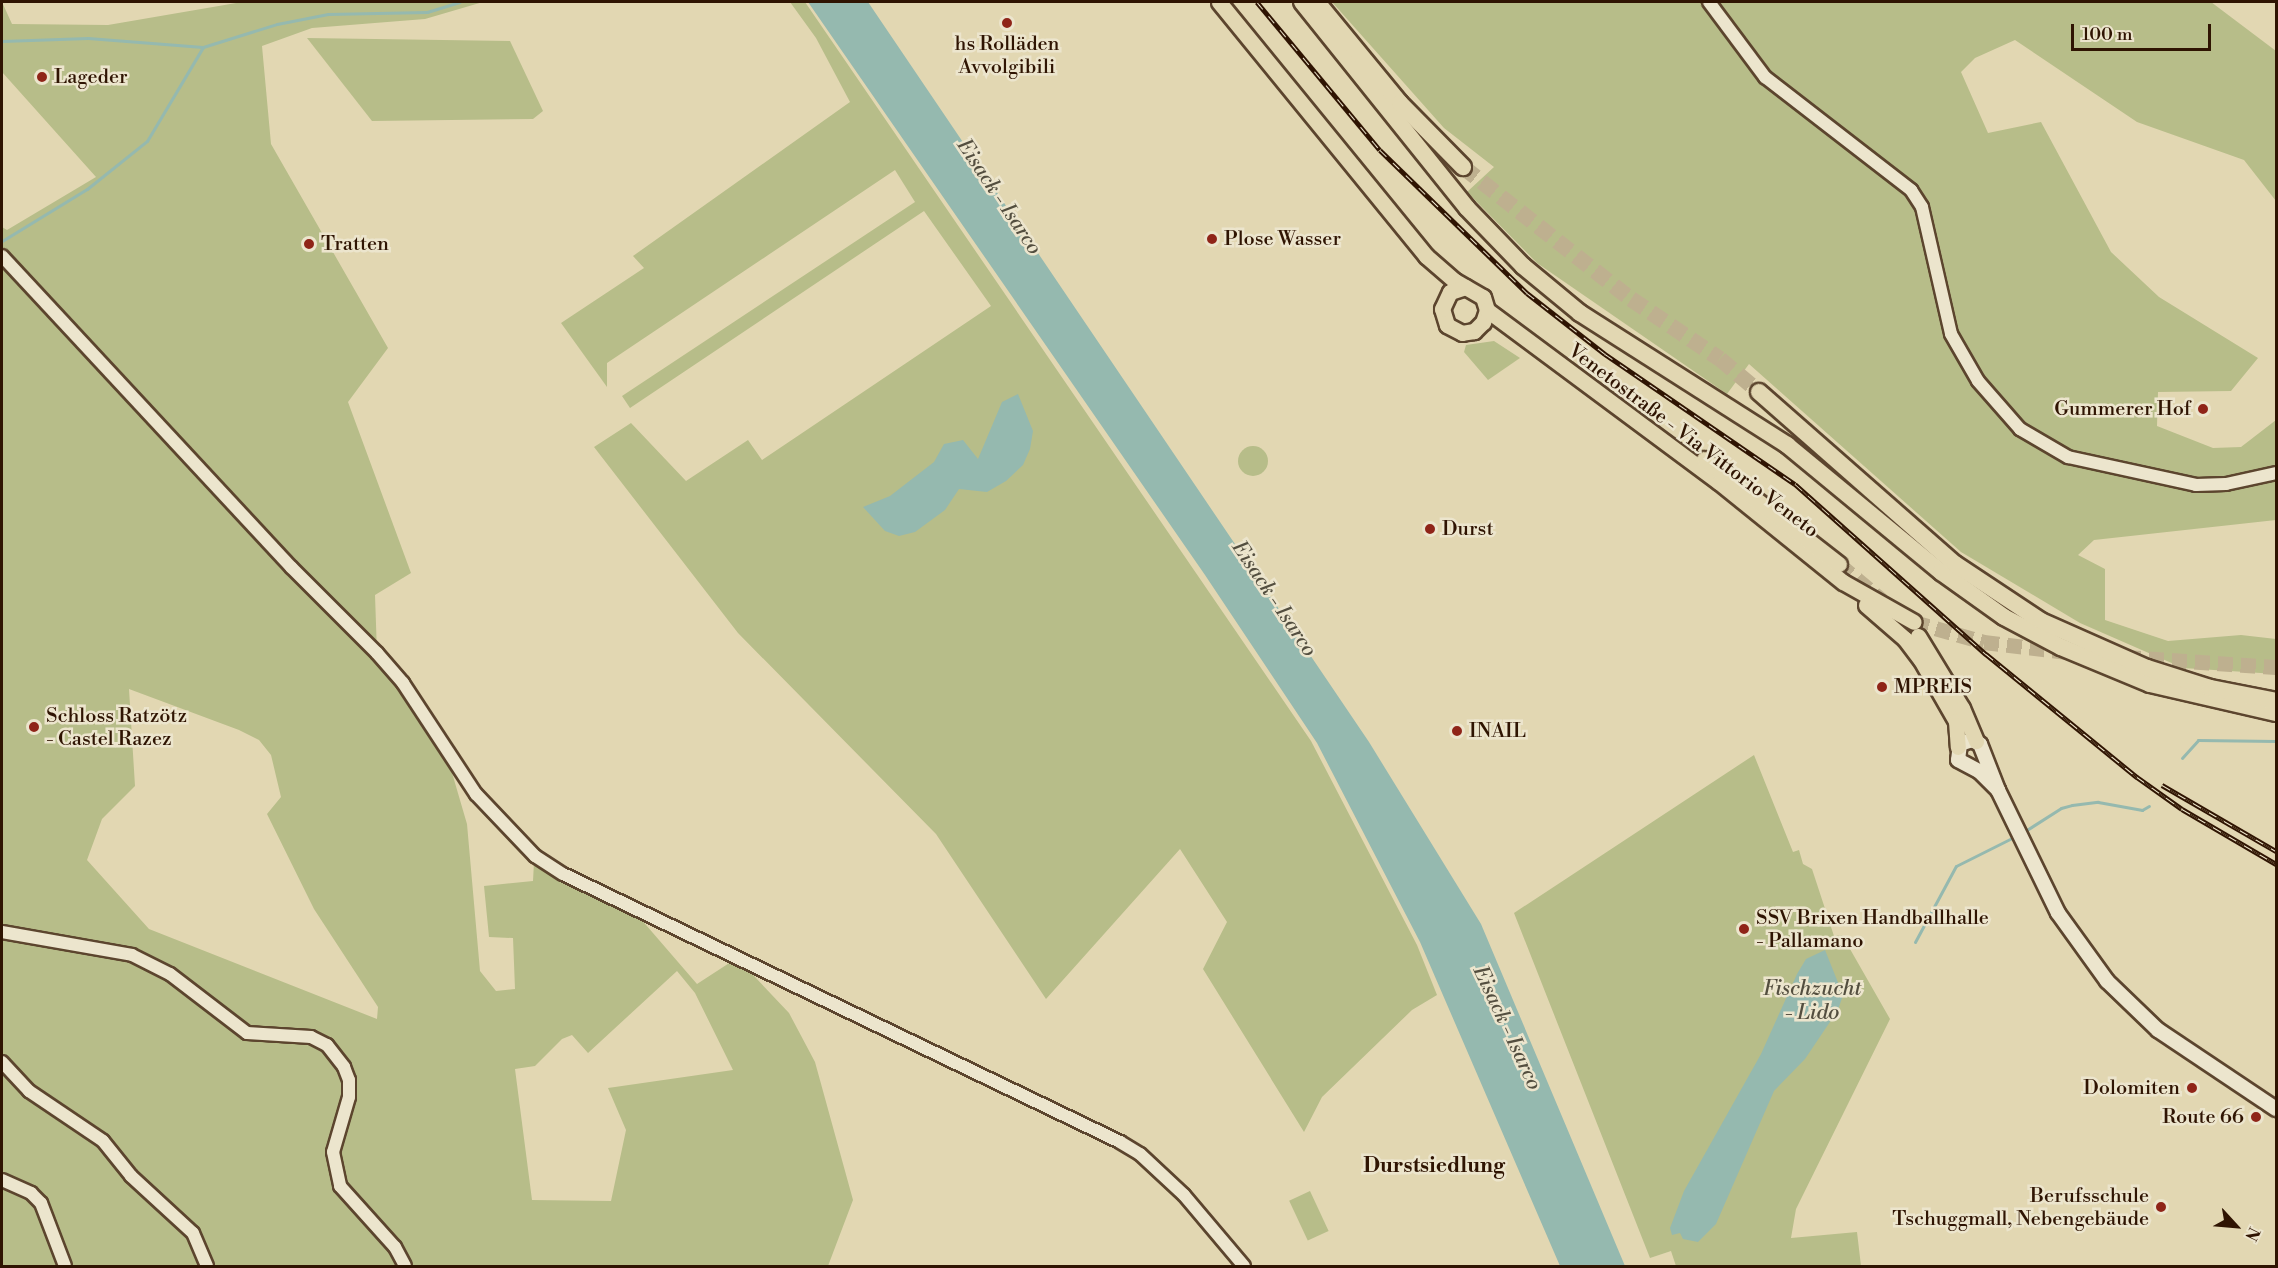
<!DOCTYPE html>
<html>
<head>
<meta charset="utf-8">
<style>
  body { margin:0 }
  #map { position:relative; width:2278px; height:1268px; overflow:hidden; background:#e2d7b2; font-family:"Libre Bodoni",serif }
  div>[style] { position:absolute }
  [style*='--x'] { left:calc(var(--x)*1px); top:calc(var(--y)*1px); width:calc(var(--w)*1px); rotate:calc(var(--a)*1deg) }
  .green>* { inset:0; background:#b7bd89; transform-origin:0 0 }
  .round { border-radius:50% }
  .water>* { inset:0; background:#95b9af }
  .stream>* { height:3px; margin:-1.5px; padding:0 1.5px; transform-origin:1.5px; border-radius:1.5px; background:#95b9af }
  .primary-tunnel>* { height:15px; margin-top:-7.5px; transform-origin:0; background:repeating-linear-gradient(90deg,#beb08f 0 15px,transparent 0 23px) }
  .motorway-tunnel>* { height:16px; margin-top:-8px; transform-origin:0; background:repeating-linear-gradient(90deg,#beb08f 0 16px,transparent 0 24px) }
  .roads { filter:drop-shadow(2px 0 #5c452e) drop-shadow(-2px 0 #5c452e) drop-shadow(0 2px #5c452e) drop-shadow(0 -2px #5c452e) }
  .tertiary>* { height:12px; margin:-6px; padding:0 6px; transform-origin:6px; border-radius:6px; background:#ece5cd }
  .secondary>* { height:14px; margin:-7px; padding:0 7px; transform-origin:7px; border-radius:7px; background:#ece5cd }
  .primary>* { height:15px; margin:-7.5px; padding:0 7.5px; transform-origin:7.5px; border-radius:7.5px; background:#e2d7b2 }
  .motorway>* { height:16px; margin:-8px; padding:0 8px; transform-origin:8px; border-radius:8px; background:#e2d7b2 }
  .rail>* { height:5px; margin-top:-2.5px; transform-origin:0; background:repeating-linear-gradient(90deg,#ece5cd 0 9px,#2f1402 0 18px); box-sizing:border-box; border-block:2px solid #2f1402 }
  .dots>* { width:16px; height:16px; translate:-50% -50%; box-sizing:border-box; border:3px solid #ece5cd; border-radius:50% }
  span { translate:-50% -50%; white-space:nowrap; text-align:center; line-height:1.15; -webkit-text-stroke:5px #ece5cd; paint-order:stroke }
  .poi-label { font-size:20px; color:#2f1402 }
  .left { translate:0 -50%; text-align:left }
  .right { translate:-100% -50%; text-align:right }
  .street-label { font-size:20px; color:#2f1402 }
  .water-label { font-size:21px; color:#534e3f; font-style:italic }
  .neighbourhood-label { font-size:21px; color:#2f1402; font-weight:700 }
  .frame { position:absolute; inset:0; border:3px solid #2f1402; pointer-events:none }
  .north { position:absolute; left:2206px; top:1196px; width:60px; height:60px; -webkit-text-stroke:4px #ece5cd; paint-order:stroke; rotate:116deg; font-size:16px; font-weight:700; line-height:24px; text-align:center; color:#2f1402 }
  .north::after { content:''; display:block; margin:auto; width:21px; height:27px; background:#2f1402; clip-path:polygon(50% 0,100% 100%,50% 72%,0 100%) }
  .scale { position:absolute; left:2071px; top:24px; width:140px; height:27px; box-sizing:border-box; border:3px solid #2f1402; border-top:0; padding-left:8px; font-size:18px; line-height:21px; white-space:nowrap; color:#2f1402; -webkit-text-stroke:4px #ece5cd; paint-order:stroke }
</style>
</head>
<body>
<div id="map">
  <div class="green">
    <div style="clip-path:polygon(evenodd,2px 2px,12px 24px,108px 25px,242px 2px,483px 2px,425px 19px,312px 28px,262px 46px,271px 144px,388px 348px,348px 402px,411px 573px,375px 595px,377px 653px,443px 742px,467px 824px,480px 971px,496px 991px,515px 989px,513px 938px,489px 937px,484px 886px,533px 881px,534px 862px,621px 896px,697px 984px,737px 958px,789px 1013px,815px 1062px,853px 1200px,828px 1266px,2px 1266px,2px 227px,7px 230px,96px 177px,2px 72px,2px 2px,129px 689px,239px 730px,259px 740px,271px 755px,281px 797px,267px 814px,314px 909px,378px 1007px,377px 1019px,149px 929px,87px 860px,102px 819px,135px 786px,129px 689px,2px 2px,677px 971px,695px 993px,733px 1070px,608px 1088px,626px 1130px,611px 1201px,532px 1200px,515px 1069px,535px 1066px,562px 1039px,572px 1035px,588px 1053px,677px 971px)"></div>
    <div style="clip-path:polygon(790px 2px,805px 2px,1311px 741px,1417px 945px,1437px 995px,1412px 1010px,1322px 1097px,1304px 1132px,1203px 969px,1227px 922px,1180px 849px,1046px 999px,936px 834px,738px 633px,594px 447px,631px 423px,686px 481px,748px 440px,762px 460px,991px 306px,924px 211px,630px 408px,622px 396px,915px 202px,895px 170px,607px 363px,607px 387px,561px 323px,644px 268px,633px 256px,850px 102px,816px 38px)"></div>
    <div style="clip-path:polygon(1332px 2px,2211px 2px,2276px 51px,2276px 201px,2244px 160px,2137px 122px,2015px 40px,1975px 58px,1961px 72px,1988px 133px,2041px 122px,2111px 252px,2159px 297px,2258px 358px,2231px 391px,2158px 392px,2157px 426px,2213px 448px,2241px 447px,2276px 420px,2276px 520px,2094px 540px,2078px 555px,2105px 569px,2105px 620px,2168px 641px,2241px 635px,2276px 639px,2276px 674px,2183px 668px,2080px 623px,1961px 552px,1749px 364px,1727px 394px,1537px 263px,1467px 192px,1494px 167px,1444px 128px)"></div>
    <div style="clip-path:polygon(307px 38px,510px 41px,543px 111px,533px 119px,372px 121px)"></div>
    <div style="clip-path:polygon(1494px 341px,1520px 358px,1488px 380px,1464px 352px,1466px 345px)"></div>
    <div class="round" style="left:1238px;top:446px;width:30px;height:30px"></div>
    <div style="clip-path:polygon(1754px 755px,1793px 852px,1799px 850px,1803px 864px,1812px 869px,1834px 936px,1842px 935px,1890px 1019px,1796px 1209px,1791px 1238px,1857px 1232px,1861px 1266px,1676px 1266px,1671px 1251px,1650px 1258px,1514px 913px)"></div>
    <div style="left:1310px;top:1191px;width:44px;height:23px;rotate:65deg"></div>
  </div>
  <div class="water">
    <div style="clip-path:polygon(808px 2px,868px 2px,1369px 742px,1481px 924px,1625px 1266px,1560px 1266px,1420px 942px,1317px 743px,1205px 575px)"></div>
    <div style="clip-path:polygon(1018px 394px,1033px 431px,1030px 449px,1023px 465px,1006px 481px,987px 492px,959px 489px,945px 510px,915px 532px,899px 536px,885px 531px,863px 507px,890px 496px,934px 462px,944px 444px,963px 440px,978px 459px,1002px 402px)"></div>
    <div style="clip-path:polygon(1825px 950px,1843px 995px,1838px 1010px,1805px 1059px,1774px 1091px,1716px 1224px,1698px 1242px,1683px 1239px,1680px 1233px,1672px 1235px,1670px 1228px,1684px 1191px,1761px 1054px,1797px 974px,1806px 959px)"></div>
  </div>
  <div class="stream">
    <div style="--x:2;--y:41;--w:86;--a:-2"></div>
    <div style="--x:88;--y:38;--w:115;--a:4.5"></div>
    <div style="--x:203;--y:47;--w:77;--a:-17.3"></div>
    <div style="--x:277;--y:24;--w:52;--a:-11.1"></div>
    <div style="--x:328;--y:14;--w:99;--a:-1.2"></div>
    <div style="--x:427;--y:12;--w:34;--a:-17"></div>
    <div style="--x:2;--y:241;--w:100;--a:-31.5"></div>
    <div style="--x:87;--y:189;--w:77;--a:-38.7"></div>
    <div style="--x:147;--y:141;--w:109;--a:-59.2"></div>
    <div style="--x:2182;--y:758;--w:24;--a:-48"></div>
    <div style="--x:2198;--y:740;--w:78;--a:0.7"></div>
    <div style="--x:2022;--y:833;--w:46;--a:-32.7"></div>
    <div style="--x:2061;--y:808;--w:11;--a:-15"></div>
    <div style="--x:2072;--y:805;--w:26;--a:-7"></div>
    <div style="--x:2098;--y:802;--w:45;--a:10.3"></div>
    <div style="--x:2142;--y:810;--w:8;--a:-30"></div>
    <div style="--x:1915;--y:942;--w:86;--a:-61.7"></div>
    <div style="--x:1956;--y:866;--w:67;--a:-26.6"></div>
  </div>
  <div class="primary-tunnel">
    <div style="--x:1839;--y:564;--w:56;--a:39.9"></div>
    <div style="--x:1914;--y:622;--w:73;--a:15.9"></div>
    <div style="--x:1984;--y:642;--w:84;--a:6.9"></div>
    <div style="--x:2126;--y:657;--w:150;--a:3.8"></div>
  </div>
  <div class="motorway-tunnel">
    <div style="--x:1463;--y:167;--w:214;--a:38.2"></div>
    <div style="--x:1631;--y:299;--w:107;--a:34"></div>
    <div style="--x:1720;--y:359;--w:51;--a:40.2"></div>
  </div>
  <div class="roads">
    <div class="tertiary">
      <div style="--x:1709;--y:2;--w:94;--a:53.3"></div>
      <div style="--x:1765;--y:77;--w:185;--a:37.7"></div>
      <div style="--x:1911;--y:190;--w:20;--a:57"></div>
      <div style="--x:1922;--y:207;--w:130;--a:77.1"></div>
      <div style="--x:1951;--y:334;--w:54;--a:60.1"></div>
      <div style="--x:1978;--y:381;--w:64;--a:48.8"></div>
      <div style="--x:2020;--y:429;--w:56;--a:30.3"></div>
      <div style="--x:2068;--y:457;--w:131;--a:12.3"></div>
      <div style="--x:2196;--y:485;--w:30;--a:-2"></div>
      <div style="--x:2226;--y:484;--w:51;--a:-12.4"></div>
      <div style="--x:2;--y:256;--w:425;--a:47.1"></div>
      <div style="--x:291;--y:567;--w:122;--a:45"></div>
      <div style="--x:377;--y:653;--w:40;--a:49"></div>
      <div style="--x:403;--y:683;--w:133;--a:56.7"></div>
      <div style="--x:476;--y:794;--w:86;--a:46.4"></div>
      <div style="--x:535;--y:856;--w:33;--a:33"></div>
      <div style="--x:563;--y:874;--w:618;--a:25.69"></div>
      <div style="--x:1120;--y:1142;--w:23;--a:31"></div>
      <div style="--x:1140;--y:1154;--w:60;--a:43"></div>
      <div style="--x:1184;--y:1195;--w:93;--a:49.8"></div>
      <div style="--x:2;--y:932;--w:132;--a:10"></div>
      <div style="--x:132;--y:955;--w:42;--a:26.6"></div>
      <div style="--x:170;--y:974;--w:97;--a:37.5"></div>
      <div style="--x:247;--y:1033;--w:64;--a:3.6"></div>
      <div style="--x:311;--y:1037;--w:18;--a:27"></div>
      <div style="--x:327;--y:1045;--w:28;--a:52"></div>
      <div style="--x:344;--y:1067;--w:14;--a:69"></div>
      <div style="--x:349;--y:1080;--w:17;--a:90"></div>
      <div style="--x:349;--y:1097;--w:57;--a:106.2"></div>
      <div style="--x:333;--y:1152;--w:35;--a:78"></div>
      <div style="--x:340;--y:1186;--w:82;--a:48"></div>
      <div style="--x:395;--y:1247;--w:21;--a:62"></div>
      <div style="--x:2;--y:1062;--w:40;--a:47"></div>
      <div style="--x:29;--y:1091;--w:89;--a:34"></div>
      <div style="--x:103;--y:1141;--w:45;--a:51.3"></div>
      <div style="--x:131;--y:1176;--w:84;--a:42.6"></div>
      <div style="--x:193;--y:1233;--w:36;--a:67"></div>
      <div style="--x:2;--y:1180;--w:32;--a:24"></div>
      <div style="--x:31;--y:1193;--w:14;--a:45"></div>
      <div style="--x:41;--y:1203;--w:67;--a:69.1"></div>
    </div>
    <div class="secondary">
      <div style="--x:1998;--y:790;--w:49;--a:-111.4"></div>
      <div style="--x:1980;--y:744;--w:9;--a:-153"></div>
      <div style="--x:1972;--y:740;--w:13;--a:162"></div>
      <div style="--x:1960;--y:744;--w:16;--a:97"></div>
      <div style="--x:1958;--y:760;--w:24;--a:28"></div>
      <div style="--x:1979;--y:771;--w:27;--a:45"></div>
      <div style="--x:1998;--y:790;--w:137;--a:64"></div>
      <div style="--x:2058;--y:913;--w:84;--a:54.2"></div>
      <div style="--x:2107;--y:981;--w:71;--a:43.9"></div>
      <div style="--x:2158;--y:1030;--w:142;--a:33.8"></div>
    </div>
    <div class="primary">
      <div style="--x:1219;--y:2;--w:328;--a:50.8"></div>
      <div style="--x:1426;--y:256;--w:38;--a:41"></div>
      <div style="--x:1455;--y:281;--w:32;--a:30"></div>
      <div style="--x:1483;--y:297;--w:14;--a:73"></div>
      <div style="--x:1487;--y:310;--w:13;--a:108"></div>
      <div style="--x:1483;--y:322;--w:13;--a:135"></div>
      <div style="--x:1474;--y:331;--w:12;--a:171"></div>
      <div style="--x:1462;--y:333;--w:17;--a:-152"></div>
      <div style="--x:1447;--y:325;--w:17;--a:-107"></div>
      <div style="--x:1442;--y:309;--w:19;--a:-65"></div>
      <div style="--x:1450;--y:292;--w:16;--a:-18"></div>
      <div style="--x:1487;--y:310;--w:289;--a:36.6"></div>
      <div style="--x:1719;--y:482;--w:159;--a:38.9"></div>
      <div style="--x:1843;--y:582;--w:81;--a:29.4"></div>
      <div style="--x:1704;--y:459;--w:171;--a:37.9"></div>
      <div style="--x:1866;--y:605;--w:52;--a:41.1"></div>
      <div style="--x:1905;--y:639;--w:26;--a:53"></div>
      <div style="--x:1921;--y:660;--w:70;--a:60.2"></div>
      <div style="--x:1956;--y:721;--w:26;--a:86"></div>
      <div style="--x:1918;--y:636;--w:84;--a:58.6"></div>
      <div style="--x:1962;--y:708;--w:36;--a:67"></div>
    </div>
    <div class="motorway">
      <div style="--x:1302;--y:2;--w:264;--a:51.3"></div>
      <div style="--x:1467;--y:208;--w:81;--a:46"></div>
      <div style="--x:1523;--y:266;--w:74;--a:39.5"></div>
      <div style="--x:1580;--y:313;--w:246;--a:32.5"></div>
      <div style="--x:1787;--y:445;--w:200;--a:39.5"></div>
      <div style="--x:1941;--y:572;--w:77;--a:35.5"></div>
      <div style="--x:2004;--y:617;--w:64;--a:27.8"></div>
      <div style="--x:2061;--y:647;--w:96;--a:22.6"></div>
      <div style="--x:2150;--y:684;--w:129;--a:13"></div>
      <div style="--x:1317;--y:2;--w:131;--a:50.6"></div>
      <div style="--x:1400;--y:103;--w:90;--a:45.5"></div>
      <div style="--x:1759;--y:392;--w:261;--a:41.3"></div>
      <div style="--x:1955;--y:564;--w:103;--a:33.5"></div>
      <div style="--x:2041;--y:621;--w:116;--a:23.9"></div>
      <div style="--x:2147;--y:668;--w:66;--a:17.6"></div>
      <div style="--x:2210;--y:688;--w:67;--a:11.1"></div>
    </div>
  </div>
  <div class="rail">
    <div style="--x:1257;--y:2;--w:192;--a:50.3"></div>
    <div style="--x:1380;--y:150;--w:205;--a:44.2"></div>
    <div style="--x:1527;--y:293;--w:99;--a:38"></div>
    <div style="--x:1605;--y:354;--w:230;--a:34.4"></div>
    <div style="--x:1795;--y:484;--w:256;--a:41.7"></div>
    <div style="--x:1986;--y:654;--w:195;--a:39.2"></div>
    <div style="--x:2137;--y:777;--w:55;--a:35.4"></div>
    <div style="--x:2182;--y:809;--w:109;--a:30.3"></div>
    <div style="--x:2162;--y:785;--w:132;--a:30.1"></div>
  </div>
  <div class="dots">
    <div style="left:1007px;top:23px;background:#8f2418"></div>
    <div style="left:42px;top:77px;background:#8f2418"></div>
    <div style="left:1212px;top:239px;background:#8f2418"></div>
    <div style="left:309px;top:244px;background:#8f2418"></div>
    <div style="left:2203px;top:409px;background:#8f2418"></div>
    <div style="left:1430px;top:529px;background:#8f2418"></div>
    <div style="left:1882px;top:687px;background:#8f2418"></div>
    <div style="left:34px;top:727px;background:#8f2418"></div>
    <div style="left:1457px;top:731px;background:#8f2418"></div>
    <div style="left:1744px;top:929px;background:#8f2418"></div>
    <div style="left:2192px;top:1088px;background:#8f2418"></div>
    <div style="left:2256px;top:1117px;background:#8f2418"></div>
    <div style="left:2161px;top:1207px;background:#8f2418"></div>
  </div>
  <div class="poi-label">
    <span style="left:1007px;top:56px">hs Rolläden<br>Avvolgibili</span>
    <span class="left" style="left:54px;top:77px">Lageder</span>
    <span class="left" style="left:1224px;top:239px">Plose Wasser</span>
    <span class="left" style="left:321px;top:244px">Tratten</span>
    <span class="right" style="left:2191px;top:409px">Gummerer Hof</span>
    <span class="left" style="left:1442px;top:529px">Durst</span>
    <span class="left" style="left:1894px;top:687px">MPREIS</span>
    <span class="left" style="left:46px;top:728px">Schloss Ratzötz<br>- Castel Razez</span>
    <span class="left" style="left:1469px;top:731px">INAIL</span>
    <span class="left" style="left:1756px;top:930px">SSV Brixen Handballhalle<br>- Pallamano</span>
    <span class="right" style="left:2180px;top:1088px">Dolomiten</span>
    <span class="right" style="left:2244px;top:1117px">Route 66</span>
    <span class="right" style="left:2149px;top:1208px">Berufsschule<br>Tschuggmall, Nebengebäude</span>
  </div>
  <div class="street-label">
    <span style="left:1693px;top:441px;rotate:37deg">Venetostraße - Via Vittorio Veneto</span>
  </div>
  <div class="water-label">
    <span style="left:999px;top:197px;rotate:56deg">Eisack - Isarco</span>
    <span style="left:1274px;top:599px;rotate:56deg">Eisack - Isarco</span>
    <span style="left:1812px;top:1001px">Fischzucht<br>- Lido</span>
    <span style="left:1507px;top:1028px;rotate:65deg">Eisack - Isarco</span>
  </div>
  <div class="neighbourhood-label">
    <span style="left:1434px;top:1166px">Durstsiedlung</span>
  </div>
  <div class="frame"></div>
  <div class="north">N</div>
  <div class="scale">100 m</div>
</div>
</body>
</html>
